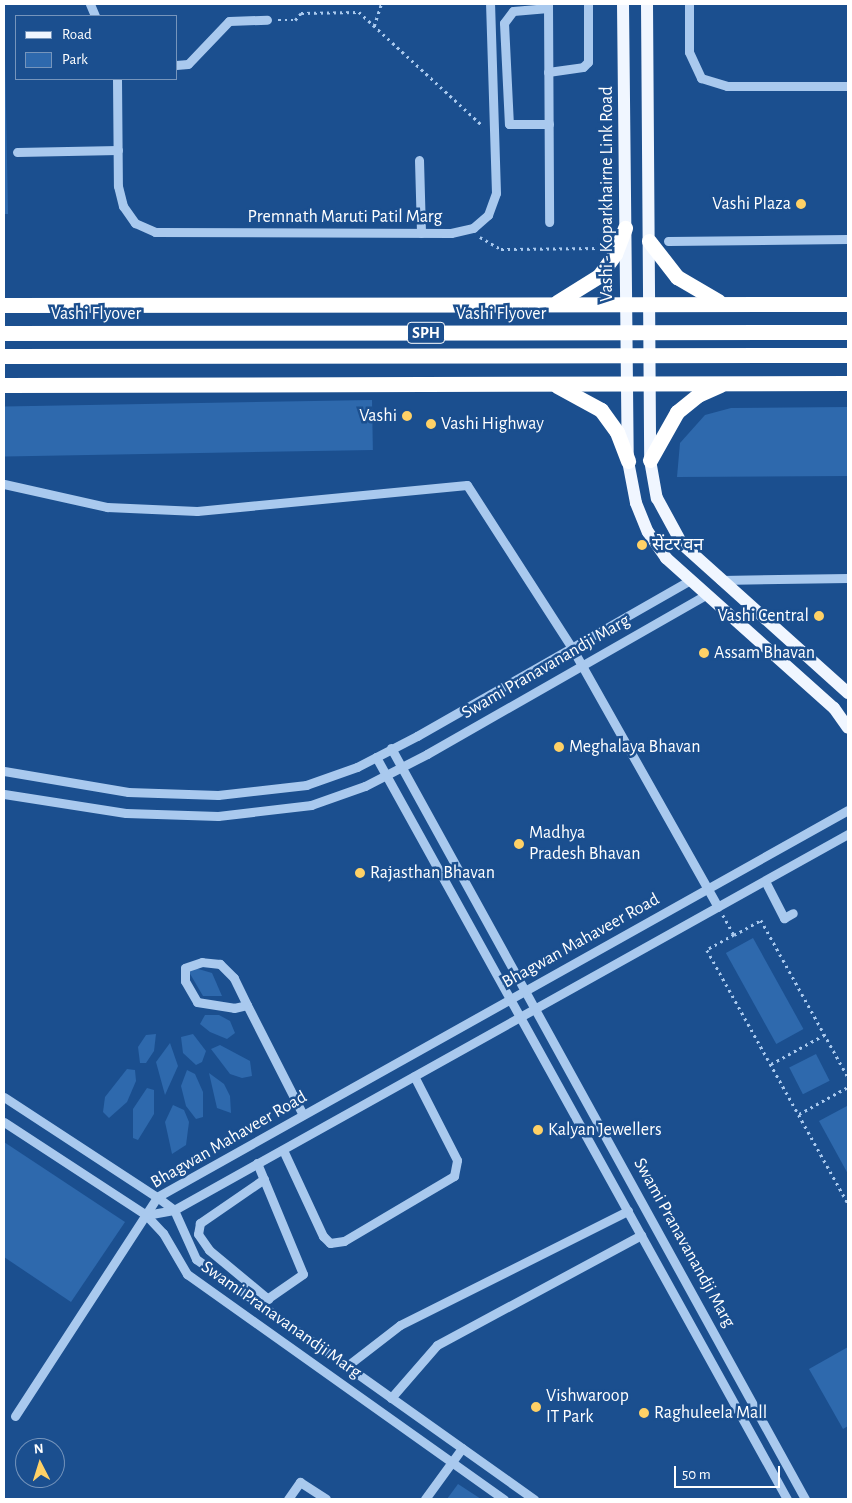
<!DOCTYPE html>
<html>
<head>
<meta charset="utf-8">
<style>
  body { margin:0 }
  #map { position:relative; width:852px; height:1503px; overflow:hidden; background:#1b4f8f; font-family:"Alegreya Sans","Noto Sans Devanagari",sans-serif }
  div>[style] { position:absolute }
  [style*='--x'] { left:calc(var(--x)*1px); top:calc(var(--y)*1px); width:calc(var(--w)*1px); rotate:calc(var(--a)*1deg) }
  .green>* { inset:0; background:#2e69ad; transform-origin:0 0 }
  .path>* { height:2.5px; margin-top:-1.25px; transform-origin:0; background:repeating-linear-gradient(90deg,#a9c9ee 0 2.5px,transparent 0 6.5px) }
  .minor>* { height:9px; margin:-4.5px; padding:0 4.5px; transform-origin:4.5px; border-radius:4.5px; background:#a9c9ee }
  .major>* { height:12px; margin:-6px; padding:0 6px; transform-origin:6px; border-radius:6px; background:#f0f6ff }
  .highway>* { height:15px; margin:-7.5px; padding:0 7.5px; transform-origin:7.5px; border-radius:7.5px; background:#fff }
  .dots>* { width:14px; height:14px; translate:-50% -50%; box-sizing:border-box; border:2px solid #1b4f8f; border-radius:50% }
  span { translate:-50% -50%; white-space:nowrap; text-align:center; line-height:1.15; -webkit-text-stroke:5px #1b4f8f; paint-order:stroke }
  .shield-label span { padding:1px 4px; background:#1b4f8f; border:1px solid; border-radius:4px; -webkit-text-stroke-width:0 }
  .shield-label { font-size:16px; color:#fff; font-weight:700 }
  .street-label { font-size:18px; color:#fff }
  .poi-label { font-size:18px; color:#fff }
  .right { translate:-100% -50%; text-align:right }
  .left { translate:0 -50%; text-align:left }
  .frame { position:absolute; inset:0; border:5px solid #fff; pointer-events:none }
  .legend { position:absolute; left:15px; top:15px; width:162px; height:65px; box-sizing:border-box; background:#1b4f8f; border:1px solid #7695bc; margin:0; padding:6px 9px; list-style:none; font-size:15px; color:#fff }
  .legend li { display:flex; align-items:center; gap:10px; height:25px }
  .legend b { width:25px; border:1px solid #7695bc }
  .north { position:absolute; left:15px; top:1438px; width:50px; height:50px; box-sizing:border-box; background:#1b4f8f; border:1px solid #7695bc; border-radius:50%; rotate:355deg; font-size:14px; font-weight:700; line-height:20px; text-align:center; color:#fff }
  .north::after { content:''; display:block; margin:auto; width:18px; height:22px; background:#ffd166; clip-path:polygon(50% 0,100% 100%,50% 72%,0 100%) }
  .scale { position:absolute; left:674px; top:1466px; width:106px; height:22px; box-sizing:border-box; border:2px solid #fff; border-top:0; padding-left:6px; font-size:15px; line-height:18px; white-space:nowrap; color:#fff; -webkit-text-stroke:4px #1b4f8f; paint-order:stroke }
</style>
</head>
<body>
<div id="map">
  <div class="green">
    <div style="clip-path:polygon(4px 4px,8px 214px,4px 214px)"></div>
    <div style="left:372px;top:400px;width:50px;height:368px;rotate:89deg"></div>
    <div style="clip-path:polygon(848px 407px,848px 476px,677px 477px,680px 443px,705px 415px,731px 408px)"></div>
    <div style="left:753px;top:938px;width:104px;height:31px;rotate:61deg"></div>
    <div style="clip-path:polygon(195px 968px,212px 973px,222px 996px,203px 996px,189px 972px)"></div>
    <div style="clip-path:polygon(205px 1015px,219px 1015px,230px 1021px,235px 1033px,227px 1039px,210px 1032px,200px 1024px)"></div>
    <div style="clip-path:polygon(156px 1034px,154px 1051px,146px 1063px,140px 1063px,138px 1047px,146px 1035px)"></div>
    <div style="clip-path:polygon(193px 1034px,206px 1051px,202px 1062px,196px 1065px,183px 1053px,181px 1037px)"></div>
    <div style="clip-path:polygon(170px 1043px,178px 1066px,165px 1095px,156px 1062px)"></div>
    <div style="clip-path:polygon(220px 1045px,250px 1061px,252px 1076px,242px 1078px,230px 1074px,211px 1049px)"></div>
    <div style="left:816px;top:1054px;width:30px;height:30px;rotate:63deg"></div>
    <div style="clip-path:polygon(127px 1069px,135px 1070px,136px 1081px,127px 1102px,109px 1118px,103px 1112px,105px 1097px)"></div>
    <div style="clip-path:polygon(187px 1070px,195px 1074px,203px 1092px,203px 1117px,196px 1119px,186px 1106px,181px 1086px)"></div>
    <div style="clip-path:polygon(209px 1073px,224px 1084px,230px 1096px,231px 1113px,217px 1108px)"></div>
    <div style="clip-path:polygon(147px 1088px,154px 1090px,154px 1114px,138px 1140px,133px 1138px,133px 1109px)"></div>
    <div style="clip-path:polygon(173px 1105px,184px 1110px,189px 1122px,186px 1145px,172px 1154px,165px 1122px)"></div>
    <div style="clip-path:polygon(847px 1106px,848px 1108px,848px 1174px,819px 1121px)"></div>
    <div style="clip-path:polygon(4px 1142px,125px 1222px,71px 1302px,4px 1257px)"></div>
    <div style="clip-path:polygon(848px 1347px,848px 1426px,843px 1429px,809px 1369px)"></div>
    <div style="clip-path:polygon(458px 1484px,481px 1499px,447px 1499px)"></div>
  </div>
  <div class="path">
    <div style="--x:278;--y:20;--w:17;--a:0"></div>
    <div style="--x:295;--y:20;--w:9;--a:-49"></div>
    <div style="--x:301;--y:13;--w:58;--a:-1"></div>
    <div style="--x:359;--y:12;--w:168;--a:42.6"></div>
    <div style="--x:374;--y:26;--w:23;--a:-72"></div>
    <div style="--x:480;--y:237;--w:24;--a:30"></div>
    <div style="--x:501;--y:249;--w:100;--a:-0.6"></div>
    <div style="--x:723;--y:915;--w:23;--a:61"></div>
    <div style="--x:734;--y:935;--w:31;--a:151"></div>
    <div style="--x:707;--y:950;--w:290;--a:60.9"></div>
    <div style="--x:734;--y:935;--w:31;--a:-29"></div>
    <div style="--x:761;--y:920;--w:179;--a:61"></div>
    <div style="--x:771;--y:1064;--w:60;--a:-28.7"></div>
    <div style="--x:799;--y:1114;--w:56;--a:-28.9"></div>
  </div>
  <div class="minor">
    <div style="--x:90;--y:4;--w:13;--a:67"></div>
    <div style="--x:548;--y:4;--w:218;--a:89.7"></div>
    <div style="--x:689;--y:4;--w:48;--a:90"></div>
    <div style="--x:689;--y:52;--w:29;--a:65"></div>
    <div style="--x:701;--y:78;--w:27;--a:17"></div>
    <div style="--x:727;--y:86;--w:121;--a:0"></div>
    <div style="--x:548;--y:8;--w:35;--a:175"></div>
    <div style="--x:513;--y:11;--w:15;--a:127"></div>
    <div style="--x:504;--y:23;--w:101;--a:87.2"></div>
    <div style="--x:509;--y:124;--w:40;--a:0"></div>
    <div style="--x:176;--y:65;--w:12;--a:-5"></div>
    <div style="--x:188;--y:64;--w:59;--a:-46.4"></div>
    <div style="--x:229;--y:21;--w:38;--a:-2"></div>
    <div style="--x:548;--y:72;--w:35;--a:-8"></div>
    <div style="--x:583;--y:67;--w:7;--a:-45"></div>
    <div style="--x:588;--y:62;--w:58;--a:-90"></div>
    <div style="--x:117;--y:79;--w:107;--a:89.5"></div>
    <div style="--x:118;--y:186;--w:21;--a:76"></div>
    <div style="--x:123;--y:206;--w:21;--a:55"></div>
    <div style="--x:135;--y:223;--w:22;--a:24"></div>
    <div style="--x:155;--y:232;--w:296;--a:0.2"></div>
    <div style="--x:451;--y:233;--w:23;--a:-13"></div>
    <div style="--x:473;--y:228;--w:20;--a:-41"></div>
    <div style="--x:488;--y:215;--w:23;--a:-70"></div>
    <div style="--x:496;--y:193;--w:189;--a:-91.8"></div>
    <div style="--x:17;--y:152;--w:101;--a:-1.1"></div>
    <div style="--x:419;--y:160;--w:73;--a:88.4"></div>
    <div style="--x:668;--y:241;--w:180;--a:-0.6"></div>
    <div style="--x:4;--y:484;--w:106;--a:12.6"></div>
    <div style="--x:107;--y:507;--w:90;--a:2.5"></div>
    <div style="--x:197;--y:511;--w:271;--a:-5.5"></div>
    <div style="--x:467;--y:485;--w:194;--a:57.2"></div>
    <div style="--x:572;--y:648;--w:297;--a:60.6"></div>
    <div style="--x:720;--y:580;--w:128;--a:-0.9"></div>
    <div style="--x:391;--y:748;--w:858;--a:61.13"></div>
    <div style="--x:376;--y:757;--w:848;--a:61.02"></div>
    <div style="--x:4;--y:771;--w:126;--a:9.6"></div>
    <div style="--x:128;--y:792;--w:90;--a:1.9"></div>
    <div style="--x:218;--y:795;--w:89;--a:-6.5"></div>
    <div style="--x:306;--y:785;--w:54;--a:-19.4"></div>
    <div style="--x:357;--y:767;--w:68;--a:-27.3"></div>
    <div style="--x:417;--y:736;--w:314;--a:-29.7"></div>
    <div style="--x:4;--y:794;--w:123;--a:8.9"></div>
    <div style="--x:126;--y:813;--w:92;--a:1.9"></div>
    <div style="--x:218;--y:816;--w:94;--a:-6.7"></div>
    <div style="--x:311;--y:805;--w:57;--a:-19.4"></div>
    <div style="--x:365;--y:786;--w:70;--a:-27.3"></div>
    <div style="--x:427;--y:754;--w:322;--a:-29.7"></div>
    <div style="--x:765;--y:881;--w:42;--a:62.8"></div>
    <div style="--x:784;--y:918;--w:10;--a:-29"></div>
    <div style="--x:247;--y:1005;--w:30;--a:-116"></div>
    <div style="--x:234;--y:978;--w:20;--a:-135"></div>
    <div style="--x:220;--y:964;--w:18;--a:-174"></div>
    <div style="--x:202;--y:962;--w:18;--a:161"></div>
    <div style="--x:185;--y:968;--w:13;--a:90"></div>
    <div style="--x:185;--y:981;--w:24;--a:60"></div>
    <div style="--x:197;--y:1002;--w:37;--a:9"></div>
    <div style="--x:234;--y:1008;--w:13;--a:-13"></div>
    <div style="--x:247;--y:1005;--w:123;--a:63"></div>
    <div style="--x:4;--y:1097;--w:183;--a:33.2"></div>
    <div style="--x:157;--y:1197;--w:21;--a:37"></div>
    <div style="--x:174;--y:1210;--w:54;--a:65.8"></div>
    <div style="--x:196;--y:1259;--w:415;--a:35.4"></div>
    <div style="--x:4;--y:1122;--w:170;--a:33.2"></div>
    <div style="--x:146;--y:1215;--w:25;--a:47"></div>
    <div style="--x:163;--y:1233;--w:48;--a:59.7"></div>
    <div style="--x:187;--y:1274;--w:389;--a:35.4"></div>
    <div style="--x:283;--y:1150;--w:95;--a:65.1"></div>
    <div style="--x:323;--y:1236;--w:10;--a:45"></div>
    <div style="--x:330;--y:1243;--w:14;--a:-8"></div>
    <div style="--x:344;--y:1241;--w:128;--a:-30.6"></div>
    <div style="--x:454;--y:1176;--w:16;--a:-79"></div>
    <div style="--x:457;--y:1160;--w:94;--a:-117.1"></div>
    <div style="--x:257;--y:1163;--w:120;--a:67.5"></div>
    <div style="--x:303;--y:1274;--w:47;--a:145.3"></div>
    <div style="--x:264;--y:1179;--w:78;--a:145.5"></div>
    <div style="--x:200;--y:1223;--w:11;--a:100"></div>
    <div style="--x:198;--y:1234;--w:19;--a:55"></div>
    <div style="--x:209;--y:1250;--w:77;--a:39.7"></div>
    <div style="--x:146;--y:1215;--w:28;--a:-10"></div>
    <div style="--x:174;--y:1210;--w:772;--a:-29.16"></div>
    <div style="--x:347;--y:1366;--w:67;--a:-37.7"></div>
    <div style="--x:400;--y:1325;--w:255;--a:-26.6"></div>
    <div style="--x:391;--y:1398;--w:70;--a:-49"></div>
    <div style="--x:437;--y:1345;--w:232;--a:-28.3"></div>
    <div style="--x:15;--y:1416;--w:261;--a:-57"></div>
    <div style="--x:157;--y:1197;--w:792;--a:-29.25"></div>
    <div style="--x:288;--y:1499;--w:21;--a:-55"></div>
    <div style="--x:300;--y:1482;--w:31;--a:33"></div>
    <div style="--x:425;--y:1499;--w:63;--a:-54"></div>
  </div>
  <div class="major">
    <div style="--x:623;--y:4;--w:457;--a:89.4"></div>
    <div style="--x:628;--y:461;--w:43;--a:79.2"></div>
    <div style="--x:636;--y:503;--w:31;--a:68"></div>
    <div style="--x:648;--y:532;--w:32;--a:55"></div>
    <div style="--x:666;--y:558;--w:225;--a:41.8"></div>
    <div style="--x:834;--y:708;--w:24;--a:55"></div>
    <div style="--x:647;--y:4;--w:456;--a:89.6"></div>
    <div style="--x:650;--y:460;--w:39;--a:80"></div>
    <div style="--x:657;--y:498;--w:52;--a:61.5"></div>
    <div style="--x:682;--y:544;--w:223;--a:41.9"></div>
  </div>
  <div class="highway">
    <div style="--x:649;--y:241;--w:46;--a:52.1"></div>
    <div style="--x:677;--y:277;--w:48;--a:30.3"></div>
    <div style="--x:557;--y:302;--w:49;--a:-31.8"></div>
    <div style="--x:599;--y:276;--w:27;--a:-54"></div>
    <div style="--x:615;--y:254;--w:28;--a:-69"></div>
    <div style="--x:4;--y:305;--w:844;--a:-0.07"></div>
    <div style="--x:4;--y:333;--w:844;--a:-0.07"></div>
    <div style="--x:4;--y:356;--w:844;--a:-0.07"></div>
    <div style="--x:4;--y:385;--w:844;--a:-0.14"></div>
    <div style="--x:557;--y:386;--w:50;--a:28.6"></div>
    <div style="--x:601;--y:410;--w:27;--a:54"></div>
    <div style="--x:617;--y:432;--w:31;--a:69"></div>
    <div style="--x:650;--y:460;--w:55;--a:-60.6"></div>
    <div style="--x:677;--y:412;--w:27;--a:-39"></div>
    <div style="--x:698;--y:395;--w:24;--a:-24"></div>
  </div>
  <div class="dots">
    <div style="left:801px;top:204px;background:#ffd166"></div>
    <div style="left:407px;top:416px;background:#ffd166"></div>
    <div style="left:431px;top:424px;background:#ffd166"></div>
    <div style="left:642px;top:545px;background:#ffd166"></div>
    <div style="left:819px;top:616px;background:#ffd166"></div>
    <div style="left:704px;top:653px;background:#ffd166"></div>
    <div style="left:559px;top:747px;background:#ffd166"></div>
    <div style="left:519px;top:844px;background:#ffd166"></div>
    <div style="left:360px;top:873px;background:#ffd166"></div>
    <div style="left:538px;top:1130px;background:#ffd166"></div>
    <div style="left:536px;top:1407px;background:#ffd166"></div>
    <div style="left:644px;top:1413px;background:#ffd166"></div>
  </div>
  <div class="shield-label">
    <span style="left:426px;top:333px">SPH</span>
  </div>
  <div class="street-label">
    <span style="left:607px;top:194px;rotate:-90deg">Vashi - Koparkhairne Link Road</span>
    <span style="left:345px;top:217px">Premnath Maruti Patil Marg</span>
    <span style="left:96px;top:314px">Vashi Flyover</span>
    <span style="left:501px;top:314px">Vashi Flyover</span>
    <span style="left:546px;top:667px;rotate:-30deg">Swami Pranavanandji Marg</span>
    <span style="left:581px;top:941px;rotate:-29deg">Bhagwan Mahaveer Road</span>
    <span style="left:229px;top:1140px;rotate:-30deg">Bhagwan Mahaveer Road</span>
    <span style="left:684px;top:1243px;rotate:61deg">Swami Pranavanandji Marg</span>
    <span style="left:281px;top:1320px;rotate:35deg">Swami Pranavanandji Marg</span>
  </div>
  <div class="poi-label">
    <span class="right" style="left:791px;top:204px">Vashi Plaza</span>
    <span class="right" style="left:397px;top:416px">Vashi</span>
    <span class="left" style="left:441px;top:424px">Vashi Highway</span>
    <span class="left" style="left:652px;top:545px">सेंटर वन</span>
    <span class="right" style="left:809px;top:616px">Vashi Central</span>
    <span class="left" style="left:714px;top:653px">Assam Bhavan</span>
    <span class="left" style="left:569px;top:747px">Meghalaya Bhavan</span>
    <span class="left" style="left:529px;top:844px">Madhya<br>Pradesh Bhavan</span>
    <span class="left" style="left:370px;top:873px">Rajasthan Bhavan</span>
    <span class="left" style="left:548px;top:1130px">Kalyan Jewellers</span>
    <span class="left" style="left:546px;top:1407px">Vishwaroop<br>IT Park</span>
    <span class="left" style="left:654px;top:1413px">Raghuleela Mall</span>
  </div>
  <div class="frame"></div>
  <ul class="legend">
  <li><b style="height:6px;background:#f0f6ff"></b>Road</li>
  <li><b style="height:14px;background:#2e69ad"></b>Park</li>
  </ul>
  <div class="north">N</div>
  <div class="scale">50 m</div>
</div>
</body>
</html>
